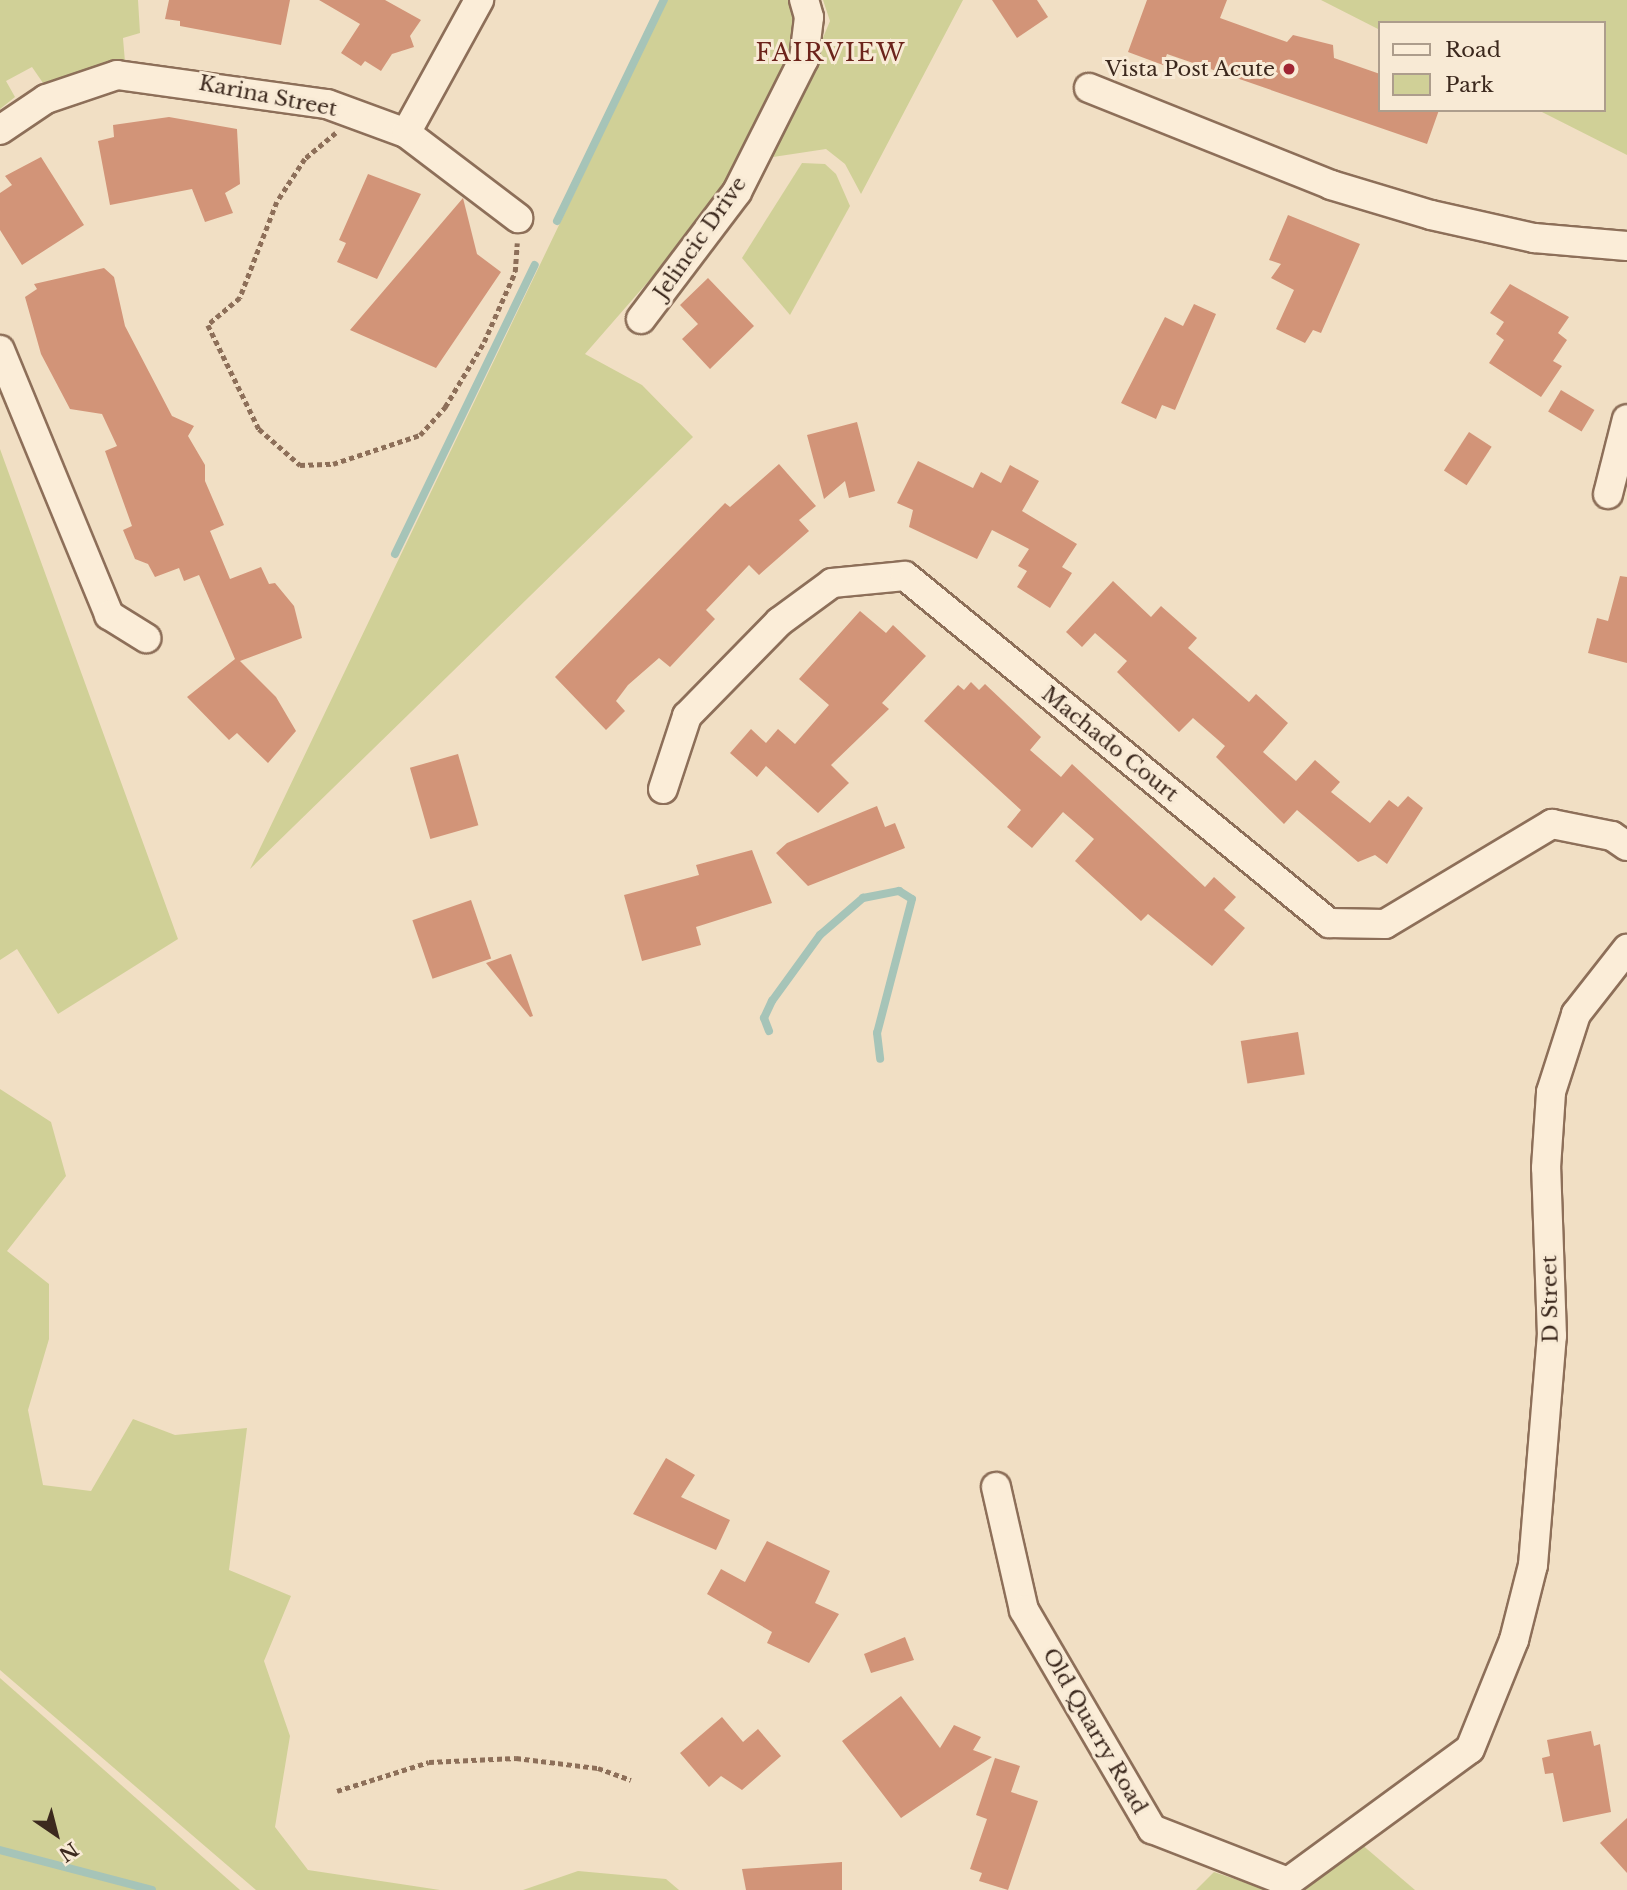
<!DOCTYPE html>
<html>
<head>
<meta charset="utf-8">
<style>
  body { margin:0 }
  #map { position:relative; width:1627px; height:1890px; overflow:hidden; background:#f1dfc4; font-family:"Libre Baskerville",serif }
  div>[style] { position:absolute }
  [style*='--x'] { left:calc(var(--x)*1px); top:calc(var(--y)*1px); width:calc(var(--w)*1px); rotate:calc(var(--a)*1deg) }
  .green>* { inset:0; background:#d0d097 }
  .stream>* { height:8px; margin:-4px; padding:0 4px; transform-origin:4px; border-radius:4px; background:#a6c4b8 }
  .building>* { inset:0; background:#d29478; transform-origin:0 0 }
  .path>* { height:4.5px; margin-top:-2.25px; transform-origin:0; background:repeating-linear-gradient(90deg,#8d6f59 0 5px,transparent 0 8.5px) }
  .roads { filter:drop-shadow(2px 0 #8d6f59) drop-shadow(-2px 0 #8d6f59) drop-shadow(0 2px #8d6f59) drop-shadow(0 -2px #8d6f59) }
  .minor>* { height:28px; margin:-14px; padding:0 14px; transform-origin:14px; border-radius:14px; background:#fbedd8 }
  .dots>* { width:19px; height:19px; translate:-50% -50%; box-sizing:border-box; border:4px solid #f8ead5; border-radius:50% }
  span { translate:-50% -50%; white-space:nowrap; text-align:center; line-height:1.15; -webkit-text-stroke:6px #f8ead5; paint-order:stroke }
  .poi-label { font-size:21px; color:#3c291e }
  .right { translate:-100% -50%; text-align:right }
  .street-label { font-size:21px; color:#3c291e }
  .quarter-label { font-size:24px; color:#6c231b; letter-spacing:2px }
  .legend { position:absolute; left:1378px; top:21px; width:228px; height:91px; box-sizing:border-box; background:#f8ead5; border:2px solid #ad9d8c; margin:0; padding:9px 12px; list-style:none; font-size:21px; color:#3c291e }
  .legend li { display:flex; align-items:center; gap:14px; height:35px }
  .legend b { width:35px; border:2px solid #ad9d8c }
  .north { position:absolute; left:21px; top:1799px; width:70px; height:70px; -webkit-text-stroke:5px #f8ead5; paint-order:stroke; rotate:145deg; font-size:19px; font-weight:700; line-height:28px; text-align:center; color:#3c291e }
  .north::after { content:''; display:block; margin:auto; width:24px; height:32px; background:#3c291e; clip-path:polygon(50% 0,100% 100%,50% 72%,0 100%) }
</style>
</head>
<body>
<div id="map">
  <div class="green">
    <div style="clip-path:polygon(0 0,138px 0,140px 33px,123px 38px,125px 62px,43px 83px,32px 67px,6px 81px,15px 97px,0 109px)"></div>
    <div style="clip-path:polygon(667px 0,796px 0,797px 53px,755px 141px,701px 221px,585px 354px,642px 385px,693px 437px,250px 869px)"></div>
    <div style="clip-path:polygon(823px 0,963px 0,861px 194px,845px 164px,826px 149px,773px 157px,830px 21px)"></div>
    <div style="clip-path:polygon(1321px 0,1627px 0,1627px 155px,1538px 110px,1604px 110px,1604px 23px,1380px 23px,1380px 30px)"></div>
    <div style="clip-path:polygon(802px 163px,825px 164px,836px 174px,850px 206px,790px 315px,742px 258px)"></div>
    <div style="clip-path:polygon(0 449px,178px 939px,58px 1014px,17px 949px,0 960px)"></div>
    <div style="clip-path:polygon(0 1089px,51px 1122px,66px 1176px,7px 1251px,49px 1284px,49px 1339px,28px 1410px,43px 1485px,91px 1491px,133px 1419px,175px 1435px,247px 1428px,229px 1570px,291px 1596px,264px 1661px,290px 1736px,275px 1827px,308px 1870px,440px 1890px,256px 1890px,0 1670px)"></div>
    <div style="clip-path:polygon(0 1678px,240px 1890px,0 1890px)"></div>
    <div style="clip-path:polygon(1360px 1843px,1415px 1890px,1295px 1890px)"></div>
    <div style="clip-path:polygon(578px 1871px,666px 1879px,679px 1890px,523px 1890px)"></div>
    <div style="clip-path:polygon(1214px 1872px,1267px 1890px,1196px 1890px)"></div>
  </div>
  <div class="stream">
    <div style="--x:557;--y:221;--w:246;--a:-64.2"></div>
    <div style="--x:395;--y:554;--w:321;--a:-64.2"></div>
    <div style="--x:769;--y:1031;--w:14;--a:-111"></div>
    <div style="--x:764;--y:1018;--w:19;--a:-65"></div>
    <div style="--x:772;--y:1001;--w:82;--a:-54"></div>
    <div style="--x:820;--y:935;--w:57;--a:-40.7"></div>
    <div style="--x:863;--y:898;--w:37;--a:-11"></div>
    <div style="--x:899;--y:891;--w:15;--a:32"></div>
    <div style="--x:912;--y:899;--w:138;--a:104.6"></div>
    <div style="--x:877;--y:1033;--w:26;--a:83"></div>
    <div style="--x:0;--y:1850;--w:157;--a:14.7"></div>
  </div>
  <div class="building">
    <div style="clip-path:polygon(169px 0,290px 0,281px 45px,180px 26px,180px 21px,165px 19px)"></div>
    <div style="clip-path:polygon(319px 0,385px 0,421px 20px,410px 36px,414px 47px,392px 54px,381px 71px,365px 61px,361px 66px,341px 53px,360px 24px)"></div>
    <div style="clip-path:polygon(992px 0,1037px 0,1048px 17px,1017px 38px)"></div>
    <div style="clip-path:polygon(1147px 0,1227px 0,1220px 18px,1287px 42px,1293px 35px,1333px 45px,1334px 58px,1380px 74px,1380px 110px,1439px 110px,1427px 144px,1167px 54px,1163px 65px,1128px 52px)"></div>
    <div style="clip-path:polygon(169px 117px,237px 129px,240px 184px,225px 193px,233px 213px,205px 222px,192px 189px,110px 205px,98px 141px,114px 137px,113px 125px)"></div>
    <div style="clip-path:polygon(41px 157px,84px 225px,22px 265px,0 230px,0 193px,12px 185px,5px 176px)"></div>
    <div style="clip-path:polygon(368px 174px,421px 194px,377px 279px,337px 262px,346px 243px,339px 240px)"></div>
    <div style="clip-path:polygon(463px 198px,477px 254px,501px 272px,436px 368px,350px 330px)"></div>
    <div style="clip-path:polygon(1288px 215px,1360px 244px,1321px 333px,1313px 330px,1305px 343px,1276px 329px,1294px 290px,1271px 278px,1281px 264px,1269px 260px)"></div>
    <div style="clip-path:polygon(104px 268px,114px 277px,125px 326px,172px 416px,194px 426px,188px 436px,205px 465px,205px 481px,224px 525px,210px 531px,230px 579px,261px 567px,269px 584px,275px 583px,294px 606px,302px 638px,240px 661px,276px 697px,296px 731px,268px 763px,237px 733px,229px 740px,187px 697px,235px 659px,199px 575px,184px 581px,179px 568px,155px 577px,148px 564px,135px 559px,123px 530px,132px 526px,105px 451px,117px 446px,102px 414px,70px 409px,41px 354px,25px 297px,37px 289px,34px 284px)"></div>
    <div style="clip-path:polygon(708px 278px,754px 326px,710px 369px,682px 339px,698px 324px,680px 305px)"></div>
    <div style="clip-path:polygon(1510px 284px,1569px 317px,1558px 333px,1567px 340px,1553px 361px,1562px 366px,1541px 397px,1489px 363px,1504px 340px,1496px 334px,1504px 322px,1490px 313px)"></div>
    <div style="clip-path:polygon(1194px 304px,1216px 314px,1175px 410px,1162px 405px,1156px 419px,1121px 403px,1165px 317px,1183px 326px)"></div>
    <div style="left:1561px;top:390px;width:39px;height:25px;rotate:31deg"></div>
    <div style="clip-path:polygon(857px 422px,875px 491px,849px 498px,845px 481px,824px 499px,807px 435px)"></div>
    <div style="left:1469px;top:432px;width:27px;height:46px;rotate:33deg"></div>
    <div style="clip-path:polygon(918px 461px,973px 488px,981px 472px,1001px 483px,1010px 465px,1039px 481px,1022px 511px,1077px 544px,1062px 567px,1072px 573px,1050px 608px,1017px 587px,1027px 571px,1018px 566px,1029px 549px,992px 530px,977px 559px,909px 527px,913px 510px,897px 503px)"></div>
    <div style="clip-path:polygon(779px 464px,816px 506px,799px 520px,809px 531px,759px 575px,749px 565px,706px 610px,715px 619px,670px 667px,659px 658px,628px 685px,616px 701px,625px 711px,606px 730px,555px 677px,725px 503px,730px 507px)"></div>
    <div style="clip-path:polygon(1620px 576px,1627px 577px,1627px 663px,1588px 653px,1597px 618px,1608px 621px)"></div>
    <div style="clip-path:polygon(1113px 581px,1151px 617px,1161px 606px,1197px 638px,1188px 648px,1249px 702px,1256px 694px,1288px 723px,1263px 752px,1296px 781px,1315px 760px,1340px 782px,1331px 792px,1370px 823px,1389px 800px,1398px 807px,1408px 796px,1423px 808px,1387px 864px,1375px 855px,1358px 862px,1297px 810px,1284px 824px,1216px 757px,1225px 746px,1193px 718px,1179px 732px,1117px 672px,1127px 661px,1095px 633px,1082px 647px,1066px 632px)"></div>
    <div style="clip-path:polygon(860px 611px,886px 633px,893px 625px,926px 656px,882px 703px,889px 709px,831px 765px,849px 783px,818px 813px,766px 766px,757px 777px,730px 753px,751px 729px,766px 743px,778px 729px,795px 744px,829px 705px,799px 679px)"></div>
    <div style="clip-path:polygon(971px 682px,979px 690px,985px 684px,1041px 737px,1030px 750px,1061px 777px,1072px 764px,1205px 887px,1214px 877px,1236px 897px,1224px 910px,1245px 928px,1212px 966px,1148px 914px,1141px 921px,1075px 861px,1094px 839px,1063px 812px,1032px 848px,1007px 827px,1021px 810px,924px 721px,958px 685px,964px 690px)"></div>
    <div style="left:458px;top:754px;width:74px;height:50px;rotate:74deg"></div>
    <div style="clip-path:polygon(877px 806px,885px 827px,895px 823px,905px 848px,808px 886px,776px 853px,787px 843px)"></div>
    <div style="clip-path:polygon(752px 850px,772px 903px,696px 927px,701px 945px,642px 961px,624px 895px,699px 875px,696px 865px)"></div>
    <div style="left:471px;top:900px;width:62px;height:62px;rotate:71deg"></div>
    <div style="clip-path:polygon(511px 954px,533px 1016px,530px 1017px,486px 963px)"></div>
    <div style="left:1298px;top:1032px;width:43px;height:58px;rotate:81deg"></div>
    <div style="clip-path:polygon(666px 1458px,695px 1475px,681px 1497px,730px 1520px,716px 1550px,633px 1514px)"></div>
    <div style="clip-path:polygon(767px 1541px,830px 1571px,815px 1603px,839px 1614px,809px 1663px,767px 1643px,772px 1632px,707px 1594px,721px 1569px,745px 1582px)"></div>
    <div style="clip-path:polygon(905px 1637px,914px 1660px,871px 1673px,864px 1654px)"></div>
    <div style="clip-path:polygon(901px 1696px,940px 1748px,954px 1725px,981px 1737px,973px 1750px,992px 1757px,901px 1818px,842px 1741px)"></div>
    <div style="clip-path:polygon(722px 1717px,743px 1742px,758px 1729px,781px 1756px,742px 1790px,721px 1776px,709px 1787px,680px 1753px)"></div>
    <div style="clip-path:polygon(1591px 1731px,1594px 1746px,1600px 1744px,1611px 1812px,1563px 1822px,1553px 1773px,1545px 1774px,1542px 1758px,1550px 1756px,1547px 1740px)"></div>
    <div style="clip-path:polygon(995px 1758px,1020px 1766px,1011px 1792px,1038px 1801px,1008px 1890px,979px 1881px,982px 1873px,970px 1869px,987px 1819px,976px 1815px)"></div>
    <div style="clip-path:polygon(1627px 1818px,1627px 1873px,1600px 1843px)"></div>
    <div style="clip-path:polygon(842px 1862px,842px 1890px,746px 1890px,742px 1869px)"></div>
  </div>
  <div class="path">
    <div style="--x:336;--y:133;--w:40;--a:140"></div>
    <div style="--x:305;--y:159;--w:51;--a:123.1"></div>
    <div style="--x:277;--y:202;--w:103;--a:111.1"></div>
    <div style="--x:240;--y:298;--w:42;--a:139.8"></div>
    <div style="--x:208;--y:325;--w:116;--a:63.9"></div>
    <div style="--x:259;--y:429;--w:55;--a:41.3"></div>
    <div style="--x:300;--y:465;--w:33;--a:-2"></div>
    <div style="--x:333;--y:464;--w:92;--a:-18.4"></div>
    <div style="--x:420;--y:435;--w:38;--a:-48"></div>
    <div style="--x:445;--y:407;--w:76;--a:-59"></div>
    <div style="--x:484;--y:342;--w:77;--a:-66.1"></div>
    <div style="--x:515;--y:272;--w:29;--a:-86"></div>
    <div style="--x:337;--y:1791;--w:96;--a:-17.5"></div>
    <div style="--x:429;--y:1762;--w:87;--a:-2.6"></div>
    <div style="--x:516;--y:1758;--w:83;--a:7"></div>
    <div style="--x:598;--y:1768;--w:35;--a:20"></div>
  </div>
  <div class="roads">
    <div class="minor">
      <div style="--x:1089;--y:88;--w:261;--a:21.8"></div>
      <div style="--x:1331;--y:185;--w:104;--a:16.7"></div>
      <div style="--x:1431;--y:215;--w:106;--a:12.6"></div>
      <div style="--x:1534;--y:238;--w:93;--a:4.9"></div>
      <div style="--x:0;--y:130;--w:55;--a:-34"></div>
      <div style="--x:46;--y:99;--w:75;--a:-18.7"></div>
      <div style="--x:117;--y:75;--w:212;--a:7.9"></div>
      <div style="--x:327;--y:104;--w:84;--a:20.2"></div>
      <div style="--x:406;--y:133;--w:141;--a:37.2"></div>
      <div style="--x:406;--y:133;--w:152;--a:-61.2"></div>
      <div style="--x:641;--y:319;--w:159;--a:-52.9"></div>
      <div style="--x:737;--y:192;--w:149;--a:-63.3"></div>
      <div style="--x:804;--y:59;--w:42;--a:-83.2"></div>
      <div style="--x:809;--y:17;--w:18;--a:-106"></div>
      <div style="--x:0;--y:350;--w:287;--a:67.6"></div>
      <div style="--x:109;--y:615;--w:44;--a:31.9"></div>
      <div style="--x:1608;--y:494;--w:77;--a:-75.8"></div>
      <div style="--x:663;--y:789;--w:77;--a:-71.8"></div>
      <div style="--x:687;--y:716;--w:132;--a:-45.6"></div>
      <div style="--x:779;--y:622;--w:66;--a:-36.3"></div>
      <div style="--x:832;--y:583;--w:73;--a:-5.5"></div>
      <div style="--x:905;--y:576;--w:548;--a:39.3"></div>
      <div style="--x:1329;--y:923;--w:56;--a:1"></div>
      <div style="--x:1385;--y:924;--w:195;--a:-30.9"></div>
      <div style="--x:1552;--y:824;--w:61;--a:11.3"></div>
      <div style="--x:1612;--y:836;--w:18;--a:34"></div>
      <div style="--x:996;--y:1487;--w:126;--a:77.2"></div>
      <div style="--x:1024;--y:1610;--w:254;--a:59.7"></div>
      <div style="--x:1152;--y:1829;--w:146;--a:21.3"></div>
      <div style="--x:1288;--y:1882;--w:225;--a:-36.2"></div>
      <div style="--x:1470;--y:1749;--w:118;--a:-68"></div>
      <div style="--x:1514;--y:1640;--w:77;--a:-75.8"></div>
      <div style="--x:1533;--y:1565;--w:230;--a:-85.3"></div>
      <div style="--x:1552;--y:1336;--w:168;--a:-92"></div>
      <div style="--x:1546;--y:1168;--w:76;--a:-86.2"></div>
      <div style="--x:1551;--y:1092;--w:82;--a:-72.2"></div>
      <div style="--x:1576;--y:1014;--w:83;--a:-51.9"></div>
    </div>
  </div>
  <div class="dots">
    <div style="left:1289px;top:69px;background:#a02533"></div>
  </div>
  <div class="poi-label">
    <span class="right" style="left:1275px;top:69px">Vista Post Acute</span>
  </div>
  <div class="street-label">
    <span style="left:268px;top:96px;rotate:11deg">Karina Street</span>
    <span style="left:700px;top:238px;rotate:-55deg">Jelincic Drive</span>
    <span style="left:1110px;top:744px;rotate:39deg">Machado Court</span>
    <span style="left:1550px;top:1299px;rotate:-91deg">D Street</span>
    <span style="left:1095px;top:1731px;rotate:60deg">Old Quarry Road</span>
  </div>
  <div class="quarter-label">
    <span style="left:831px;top:53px">FAIRVIEW</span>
  </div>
  <ul class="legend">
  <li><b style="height:9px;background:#fbedd8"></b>Road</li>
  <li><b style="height:19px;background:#d0d097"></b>Park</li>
  </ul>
  <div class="north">N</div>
</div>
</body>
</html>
